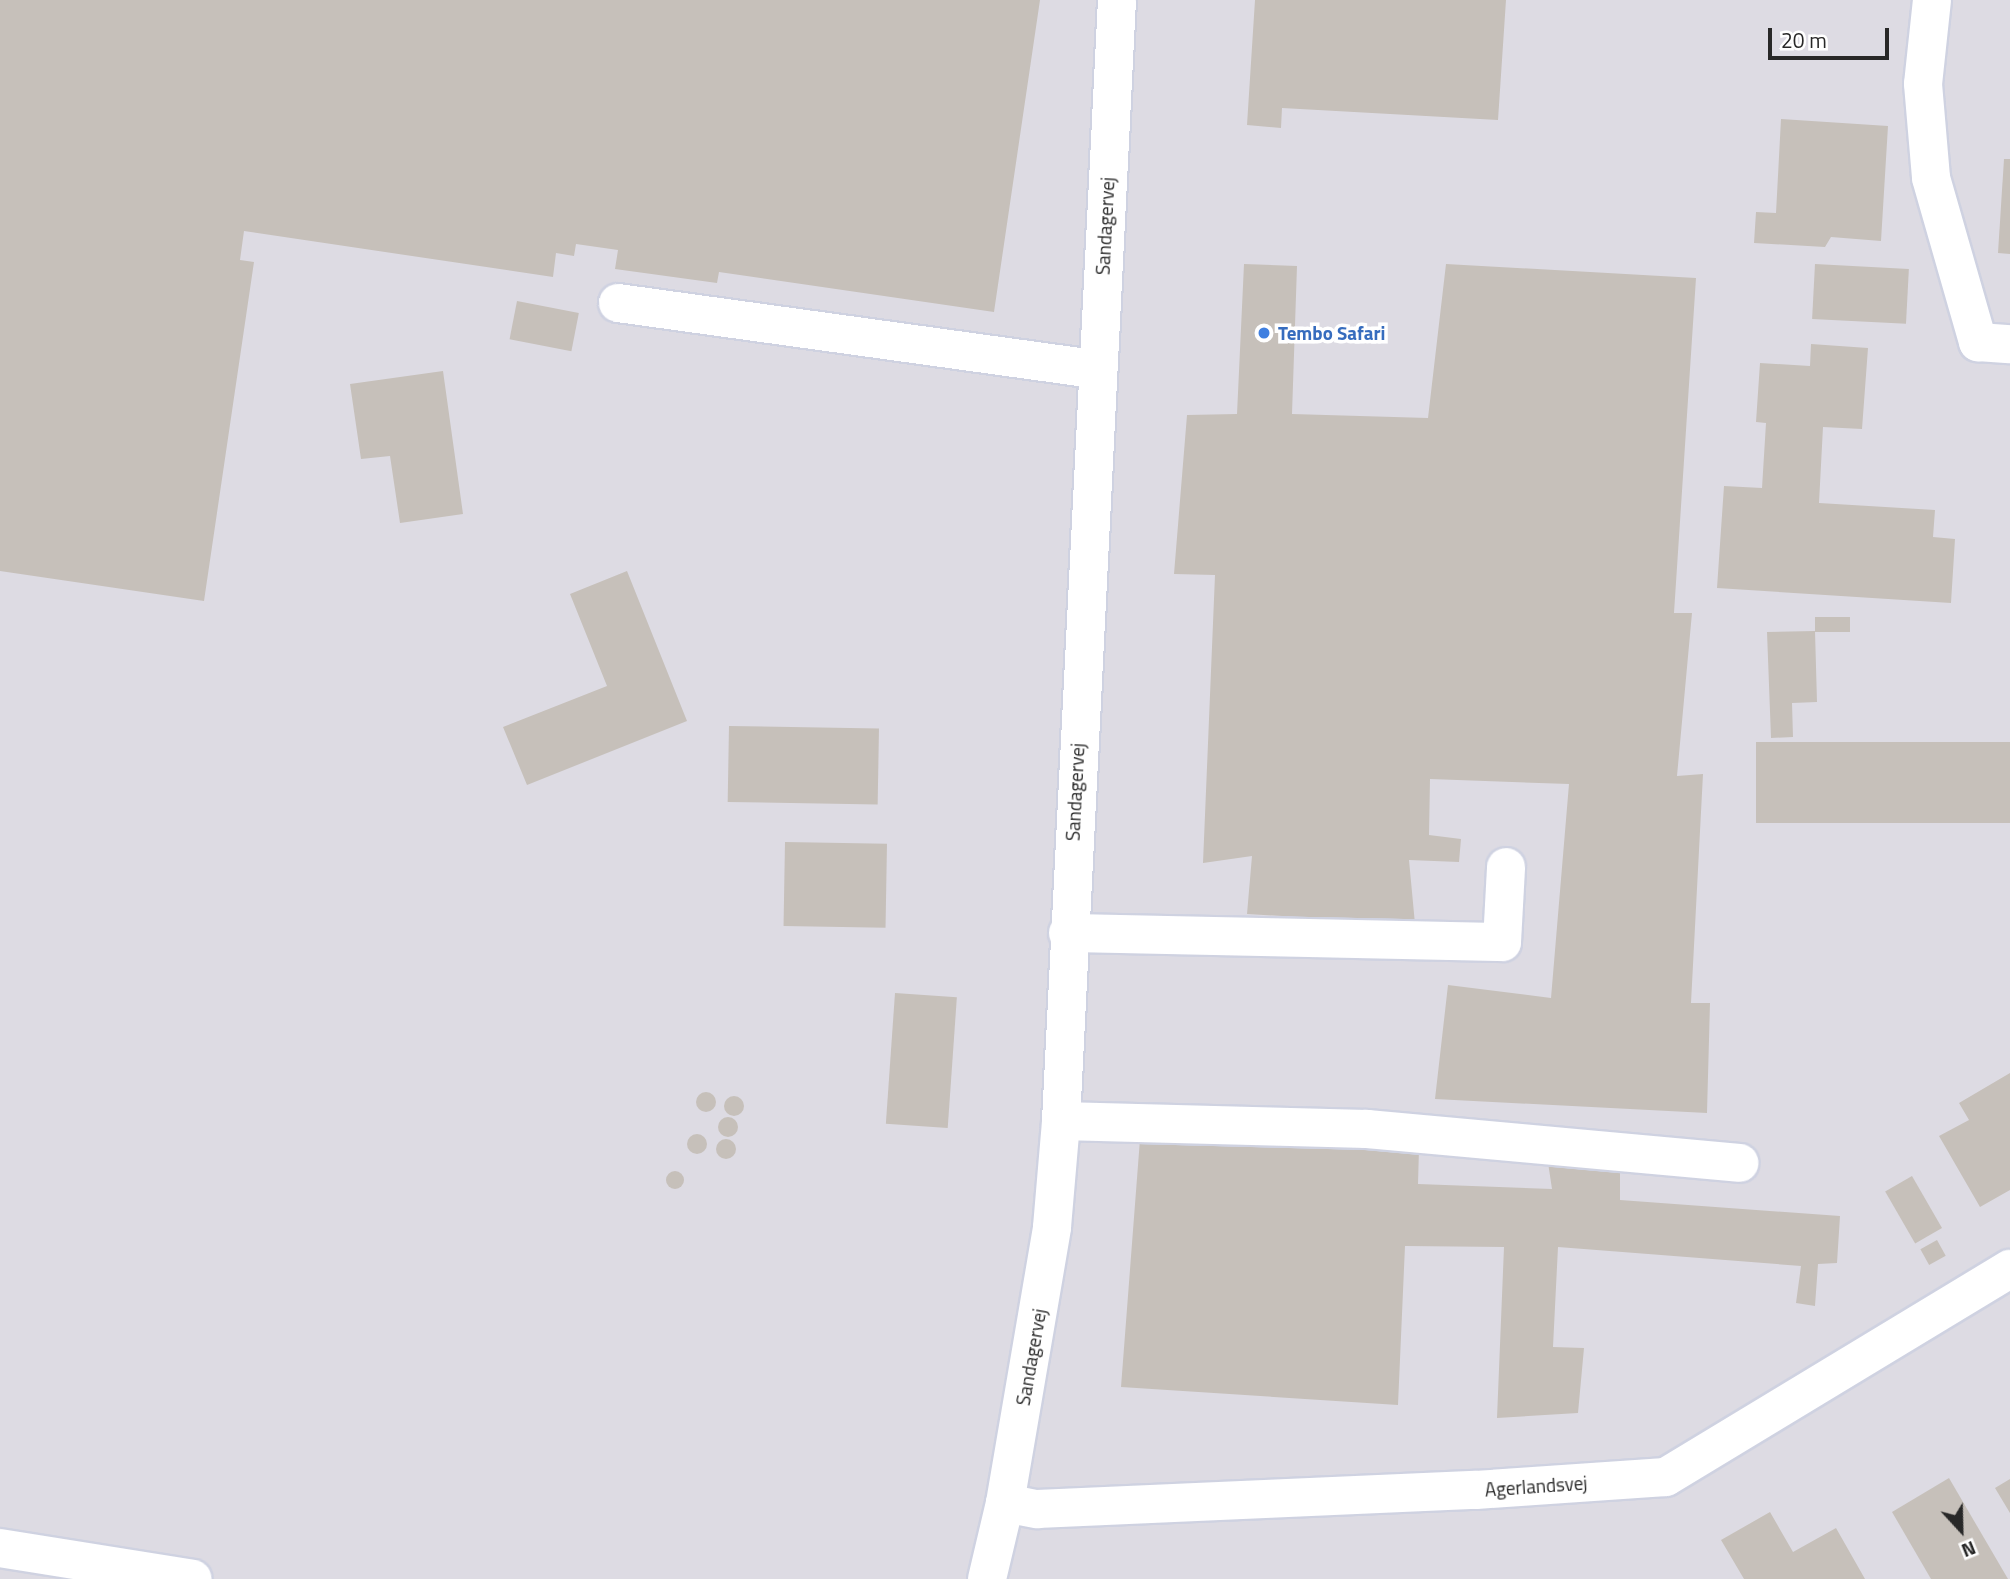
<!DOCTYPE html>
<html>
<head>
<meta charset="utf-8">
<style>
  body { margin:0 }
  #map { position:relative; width:2010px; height:1579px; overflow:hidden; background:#ebe4da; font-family:"Titillium Web",sans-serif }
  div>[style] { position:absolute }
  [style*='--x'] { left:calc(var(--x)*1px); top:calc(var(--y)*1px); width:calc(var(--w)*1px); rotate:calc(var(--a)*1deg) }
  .industrial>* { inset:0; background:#dddbe3; transform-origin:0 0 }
  .building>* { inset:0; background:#c6c0ba; transform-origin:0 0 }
  .round { border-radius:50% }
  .roads { filter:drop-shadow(2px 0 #cfd2e1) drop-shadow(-2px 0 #cfd2e1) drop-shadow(0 2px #cfd2e1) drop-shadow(0 -2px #cfd2e1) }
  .minor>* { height:38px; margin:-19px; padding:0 19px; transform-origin:19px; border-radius:19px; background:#fff }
  .dots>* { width:19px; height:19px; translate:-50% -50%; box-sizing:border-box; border:4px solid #fff; border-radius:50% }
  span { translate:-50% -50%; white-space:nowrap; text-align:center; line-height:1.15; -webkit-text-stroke:7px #fff; paint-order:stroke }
  .street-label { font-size:19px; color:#282828 }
  .shop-label { font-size:19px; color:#366cbe; font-weight:700 }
  .left { translate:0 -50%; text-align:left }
  .north { position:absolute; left:1926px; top:1495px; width:70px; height:70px; -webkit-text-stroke:5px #fff; paint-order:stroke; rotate:158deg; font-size:19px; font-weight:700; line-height:28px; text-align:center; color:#282828 }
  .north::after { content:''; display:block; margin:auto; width:24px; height:32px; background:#282828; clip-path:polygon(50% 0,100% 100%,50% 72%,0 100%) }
  .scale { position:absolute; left:1768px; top:28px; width:121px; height:32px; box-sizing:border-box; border:4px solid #282828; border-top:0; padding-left:9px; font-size:21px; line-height:24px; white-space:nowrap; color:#282828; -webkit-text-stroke:5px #fff; paint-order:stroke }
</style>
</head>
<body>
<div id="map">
  <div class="industrial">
    <div style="left:0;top:0;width:2010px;height:1579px"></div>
  </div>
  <div class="building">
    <div style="clip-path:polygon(0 0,1040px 0,994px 312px,719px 272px,717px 283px,615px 269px,618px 250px,576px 244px,574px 256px,556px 253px,553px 277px,244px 231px,240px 260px,254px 262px,204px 601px,0 571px)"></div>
    <div style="clip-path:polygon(1255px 0,1506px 0,1498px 120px,1282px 108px,1281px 128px,1247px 125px)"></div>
    <div style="clip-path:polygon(1781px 119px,1888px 126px,1881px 241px,1831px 237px,1825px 247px,1754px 243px,1756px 212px,1776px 213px)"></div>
    <div style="clip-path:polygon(2004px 159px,2010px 159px,2010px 254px,1998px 253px)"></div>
    <div style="clip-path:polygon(1244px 264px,1297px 266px,1292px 414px,1428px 418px,1446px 264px,1696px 278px,1674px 613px,1692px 613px,1677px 776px,1703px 774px,1691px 1003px,1710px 1003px,1707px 1113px,1435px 1099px,1448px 985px,1551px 998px,1569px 784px,1430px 779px,1429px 835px,1461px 839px,1459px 862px,1409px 860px,1415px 924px,1247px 914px,1252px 856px,1203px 863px,1215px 575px,1174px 574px,1187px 415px,1237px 414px)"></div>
    <div style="left:1815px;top:264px;width:94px;height:55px;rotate:3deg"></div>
    <div style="left:517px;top:301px;width:63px;height:39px;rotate:11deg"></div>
    <div style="clip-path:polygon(1811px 344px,1868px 348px,1862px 429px,1823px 427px,1819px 503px,1935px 510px,1933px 537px,1955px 539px,1951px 603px,1717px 588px,1724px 486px,1762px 488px,1766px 423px,1756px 422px,1760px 363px,1810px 366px)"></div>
    <div style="clip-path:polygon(443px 371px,463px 514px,400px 523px,390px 456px,361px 459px,350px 384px)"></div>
    <div style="clip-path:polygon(627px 571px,687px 721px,527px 785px,503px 727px,607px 686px,570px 594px)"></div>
    <div style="left:1850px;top:617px;width:15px;height:35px;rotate:90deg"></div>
    <div style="clip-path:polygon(1815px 631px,1817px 702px,1792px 703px,1793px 737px,1771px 738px,1767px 632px)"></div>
    <div style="left:729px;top:726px;width:150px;height:76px;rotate:1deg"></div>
    <div style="left:2010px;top:742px;width:81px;height:254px;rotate:90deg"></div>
    <div style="left:785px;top:842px;width:102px;height:84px;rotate:1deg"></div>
    <div style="left:895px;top:993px;width:62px;height:131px;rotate:4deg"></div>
    <div style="clip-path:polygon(2010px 1073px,2010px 1190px,1980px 1207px,1939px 1136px,1969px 1120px,1959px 1103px)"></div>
    <div class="round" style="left:696px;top:1092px;width:20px;height:20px"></div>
    <div class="round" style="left:724px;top:1096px;width:20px;height:20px"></div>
    <div class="round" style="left:718px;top:1117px;width:20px;height:20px"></div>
    <div class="round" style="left:687px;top:1134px;width:20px;height:20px"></div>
    <div style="clip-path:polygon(1140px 1139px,1419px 1149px,1418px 1184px,1552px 1189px,1547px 1156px,1620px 1163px,1620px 1200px,1840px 1216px,1837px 1263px,1818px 1264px,1815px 1306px,1796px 1303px,1801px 1266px,1558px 1247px,1553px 1347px,1584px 1348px,1578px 1413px,1497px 1418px,1504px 1247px,1405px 1246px,1398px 1405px,1121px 1387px)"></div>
    <div class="round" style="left:716px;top:1139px;width:20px;height:20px"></div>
    <div class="round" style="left:666px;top:1171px;width:18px;height:18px"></div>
    <div style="left:1912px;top:1176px;width:60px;height:31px;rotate:60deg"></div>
    <div style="left:1937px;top:1240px;width:18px;height:19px;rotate:61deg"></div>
    <div style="clip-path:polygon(1949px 1478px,2008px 1579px,1931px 1579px,1892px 1512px)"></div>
    <div style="clip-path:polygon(2010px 1479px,2010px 1513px,1995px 1488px)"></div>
    <div style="clip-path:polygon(1770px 1512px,1793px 1552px,1836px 1528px,1865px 1579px,1744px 1579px,1721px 1540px)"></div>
  </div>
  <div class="roads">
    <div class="minor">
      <div style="--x:1932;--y:0;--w:84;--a:96.1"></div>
      <div style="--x:1923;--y:84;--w:94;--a:85.1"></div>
      <div style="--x:1931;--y:178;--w:171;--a:74"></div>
      <div style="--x:1978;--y:342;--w:32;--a:4"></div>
      <div style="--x:618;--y:303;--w:485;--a:7.9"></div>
      <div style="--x:1068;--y:933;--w:434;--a:1.2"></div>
      <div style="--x:1502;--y:942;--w:75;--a:-86.9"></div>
      <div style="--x:1061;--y:1121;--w:306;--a:1.5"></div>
      <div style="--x:1367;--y:1129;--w:374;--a:5.2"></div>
      <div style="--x:1005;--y:1503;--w:33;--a:11"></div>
      <div style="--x:1037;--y:1509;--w:439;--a:-2.5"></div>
      <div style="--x:1476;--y:1490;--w:190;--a:-3.9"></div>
      <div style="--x:1666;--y:1477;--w:402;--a:-31.2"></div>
      <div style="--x:0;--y:1548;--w:195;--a:9.1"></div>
      <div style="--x:987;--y:1579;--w:78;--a:-76.7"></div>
      <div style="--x:1005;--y:1503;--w:280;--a:-80.3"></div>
      <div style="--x:1052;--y:1227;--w:106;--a:-85.1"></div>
      <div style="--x:1061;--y:1121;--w:1122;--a:-87.14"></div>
    </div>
  </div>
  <div class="dots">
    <div style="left:1264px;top:333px;background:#3f7fe0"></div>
  </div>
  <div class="street-label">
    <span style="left:1105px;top:226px;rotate:-87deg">Sandagervej</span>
    <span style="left:1075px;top:792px;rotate:-87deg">Sandagervej</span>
    <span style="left:1031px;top:1357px;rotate:-80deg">Sandagervej</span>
    <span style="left:1536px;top:1486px;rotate:-4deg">Agerlandsvej</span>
  </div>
  <div class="shop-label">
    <span class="left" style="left:1278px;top:333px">Tembo Safari</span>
  </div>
  <div class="north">N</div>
  <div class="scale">20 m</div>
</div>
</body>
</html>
